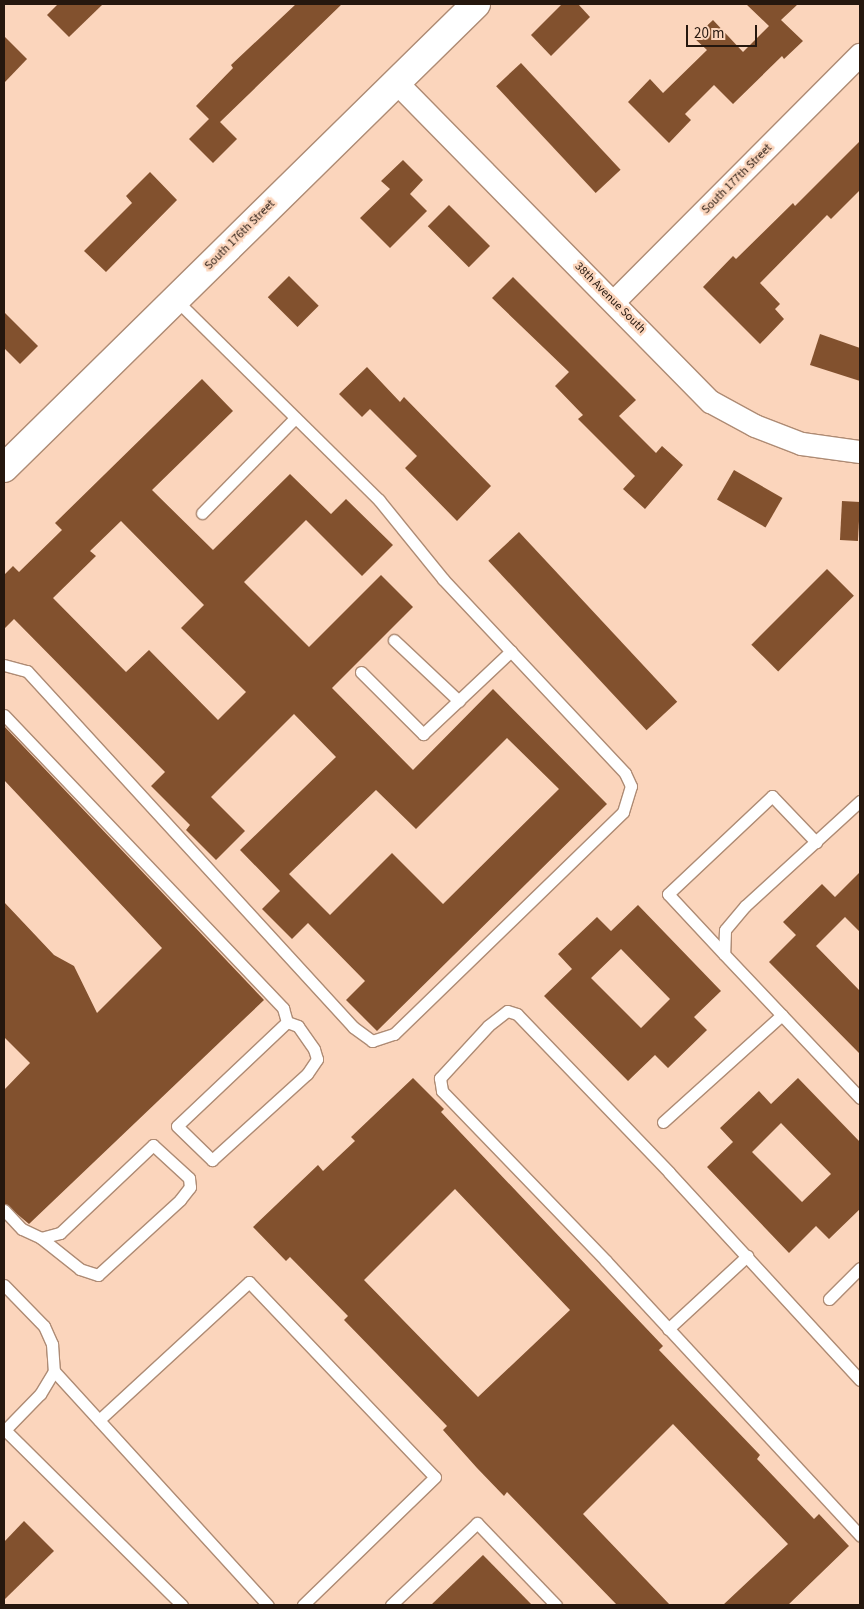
<!DOCTYPE html>
<html>
<head>
<meta charset="utf-8">
<style>
  body { margin:0 }
  #map { position:relative; width:864px; height:1609px; overflow:hidden; background:#fbd5bc; font-family:"Source Sans 3",sans-serif }
  div>[style] { position:absolute }
  [style*='--x'] { left:calc(var(--x)*1px); top:calc(var(--y)*1px); width:calc(var(--w)*1px); rotate:calc(var(--a)*1deg) }
  .building>* { inset:0; background:#82512e; transform-origin:0 0 }
  .roads { filter:drop-shadow(1px 0 #ae8b74) drop-shadow(-1px 0 #ae8b74) drop-shadow(0 1px #ae8b74) drop-shadow(0 -1px #ae8b74) }
  .lane>* { height:11px; margin:-5.5px; padding:0 5.5px; transform-origin:5.5px; border-radius:5.5px; background:#fff }
  .street>* { height:22px; margin:-11px; padding:0 11px; transform-origin:11px; border-radius:11px; background:#fff }
  .secondary>* { height:28px; margin:-14px; padding:0 14px; transform-origin:14px; border-radius:14px; background:#fff }
  span { translate:-50% -50%; white-space:nowrap; text-align:center; line-height:1.15; -webkit-text-stroke:5px #fbd5bc; paint-order:stroke }
  .street-label { font-size:12px; color:#25170e }
  .frame { position:absolute; inset:0; border:5px solid #25170e; pointer-events:none }
  .scale { position:absolute; left:686px; top:25px; width:71px; height:22px; box-sizing:border-box; border:2px solid #25170e; border-top:0; padding-left:6px; font-size:15px; line-height:18px; white-space:nowrap; color:#25170e; -webkit-text-stroke:4px #fbd5bc; paint-order:stroke }
</style>
</head>
<body>
<div id="map">
  <div class="building">
    <div style="clip-path:polygon(58px 4px,103px 4px,69px 37px,47px 15px)"></div>
    <div style="clip-path:polygon(296px 4px,342px 4px,220px 122px,237px 139px,213px 163px,189px 139px,209px 119px,196px 106px,233px 68px,231px 65px)"></div>
    <div style="clip-path:polygon(562px 4px,578px 4px,590px 17px,551px 56px,531px 35px)"></div>
    <div style="clip-path:polygon(746px 4px,798px 4px,781px 20px,803px 41px,784px 59px,782px 56px,733px 104px,714px 85px,685px 114px,691px 120px,669px 143px,628px 102px,650px 79px,663px 93px,707px 50px,694px 38px,713px 20px,743px 52px,769px 26px)"></div>
    <div style="clip-path:polygon(4px 36px,27px 59px,4px 83px)"></div>
    <div style="left:521px;top:63px;width:146px;height:34px;rotate:47deg"></div>
    <div style="clip-path:polygon(860px 141px,860px 190px,831px 219px,827px 215px,760px 283px,780px 304px,775px 309px,784px 319px,760px 344px,703px 287px,733px 256px,736px 259px,793px 203px,795px 206px)"></div>
    <div style="clip-path:polygon(403px 160px,423px 180px,410px 194px,427px 211px,390px 248px,360px 218px,390px 189px,381px 181px)"></div>
    <div style="clip-path:polygon(150px 172px,177px 200px,106px 272px,84px 251px,132px 203px,126px 196px)"></div>
    <div style="left:449px;top:205px;width:58px;height:30px;rotate:45deg"></div>
    <div style="left:289px;top:276px;width:42px;height:30px;rotate:45deg"></div>
    <div style="clip-path:polygon(513px 277px,636px 400px,619px 416px,656px 453px,662px 446px,683px 465px,645px 509px,623px 489px,635px 476px,578px 419px,583px 415px,555px 386px,569px 372px,492px 298px)"></div>
    <div style="clip-path:polygon(4px 312px,38px 346px,20px 364px,4px 348px)"></div>
    <div style="clip-path:polygon(820px 334px,860px 348px,860px 381px,810px 365px)"></div>
    <div style="clip-path:polygon(367px 367px,400px 402px,404px 397px,491px 486px,457px 521px,405px 468px,417px 456px,370px 409px,362px 417px,339px 394px)"></div>
    <div style="clip-path:polygon(evenodd,202px 379px,233px 411px,152px 490px,213px 550px,290px 474px,331px 514px,346px 499px,393px 545px,362px 576px,306px 520px,244px 582px,309px 647px,381px 575px,413px 607px,332px 688px,413px 770px,493px 689px,607px 804px,377px 1031px,346px 1000px,365px 981px,308px 923px,292px 939px,262px 909px,280px 891px,240px 850px,336px 757px,294px 714px,211px 797px,245px 831px,216px 860px,186px 830px,190px 825px,151px 786px,165px 772px,14px 619px,4px 629px,4px 575px,13px 566px,19px 572px,62px 530px,55px 523px,202px 379px,121px 521px,204px 605px,181px 628px,246px 692px,218px 720px,149px 650px,126px 672px,53px 598px,96px 556px,90px 551px,121px 521px,202px 379px,507px 738px,559px 789px,443px 904px,392px 853px,330px 915px,289px 874px,376px 790px,416px 829px,507px 738px)"></div>
    <div style="left:734px;top:470px;width:56px;height:34px;rotate:30deg"></div>
    <div style="left:842px;top:501px;width:18px;height:39px;rotate:3deg"></div>
    <div style="left:519px;top:532px;width:232px;height:42px;rotate:47deg"></div>
    <div style="left:827px;top:569px;width:38px;height:107px;rotate:45deg"></div>
    <div style="clip-path:polygon(4px 726px,264px 1000px,29px 1224px,4px 1203px,4px 1090px,30px 1063px,4px 1037px,4px 902px,54px 955px,74px 966px,97px 1013px,162px 948px,4px 780px)"></div>
    <div style="clip-path:polygon(860px 872px,860px 932px,845px 917px,816px 946px,860px 991px,860px 1054px,769px 962px,796px 935px,783px 922px,822px 884px,835px 897px)"></div>
    <div style="clip-path:polygon(evenodd,638px 905px,721px 991px,694px 1017px,707px 1030px,668px 1068px,655px 1055px,628px 1081px,544px 996px,572px 969px,558px 954px,597px 917px,611px 931px,638px 905px,621px 949px,670px 999px,641px 1028px,591px 978px,621px 949px)"></div>
    <div style="clip-path:polygon(evenodd,413px 1078px,444px 1109px,441px 1112px,663px 1346px,659px 1350px,760px 1455px,757px 1459px,814px 1519px,819px 1514px,849px 1546px,788px 1605px,723px 1605px,788px 1544px,673px 1424px,583px 1514px,670px 1605px,617px 1605px,507px 1492px,504px 1496px,477px 1468px,443px 1430px,447px 1426px,344px 1320px,348px 1316px,290px 1257px,286px 1261px,253px 1227px,318px 1165px,323px 1171px,355px 1141px,351px 1137px,413px 1078px,455px 1189px,570px 1310px,478px 1397px,364px 1280px,455px 1189px)"></div>
    <div style="clip-path:polygon(evenodd,798px 1078px,860px 1142px,860px 1209px,829px 1239px,816px 1226px,789px 1253px,707px 1167px,733px 1142px,720px 1128px,759px 1091px,771px 1104px,798px 1078px,781px 1123px,831px 1174px,802px 1202px,752px 1152px,781px 1123px)"></div>
    <div style="clip-path:polygon(24px 1521px,54px 1551px,4px 1600px,4px 1542px)"></div>
    <div style="clip-path:polygon(483px 1555px,532px 1605px,431px 1605px)"></div>
  </div>
  <div class="roads">
    <div class="lane">
      <div style="--x:202;--y:513;--w:133;--a:-45.6"></div>
      <div style="--x:394;--y:640;--w:89;--a:43.2"></div>
      <div style="--x:4;--y:665;--w:24;--a:15"></div>
      <div style="--x:27;--y:671;--w:483;--a:47.5"></div>
      <div style="--x:353;--y:1027;--w:24;--a:36"></div>
      <div style="--x:372;--y:1041;--w:23;--a:-18"></div>
      <div style="--x:394;--y:1034;--w:319;--a:-44.1"></div>
      <div style="--x:623;--y:812;--w:27;--a:-73"></div>
      <div style="--x:631;--y:786;--w:14;--a:-115"></div>
      <div style="--x:625;--y:773;--w:266;--a:-133.2"></div>
      <div style="--x:443;--y:579;--w:102;--a:-129"></div>
      <div style="--x:379;--y:500;--w:286;--a:-135.4"></div>
      <div style="--x:361;--y:672;--w:88;--a:45"></div>
      <div style="--x:423;--y:734;--w:121;--a:-43.3"></div>
      <div style="--x:4;--y:715;--w:405;--a:46.4"></div>
      <div style="--x:283;--y:1008;--w:15;--a:74"></div>
      <div style="--x:287;--y:1022;--w:151;--a:136.6"></div>
      <div style="--x:177;--y:1126;--w:49;--a:44.2"></div>
      <div style="--x:212;--y:1160;--w:128;--a:-42.2"></div>
      <div style="--x:307;--y:1074;--w:18;--a:-56"></div>
      <div style="--x:317;--y:1059;--w:10;--a:-107"></div>
      <div style="--x:314;--y:1049;--w:28;--a:-125"></div>
      <div style="--x:298;--y:1026;--w:12;--a:-160"></div>
      <div style="--x:860;--y:801;--w:156;--a:137.6"></div>
      <div style="--x:745;--y:906;--w:31;--a:130"></div>
      <div style="--x:725;--y:930;--w:24;--a:92"></div>
      <div style="--x:724;--y:954;--w:198;--a:46.6"></div>
      <div style="--x:724;--y:954;--w:82;--a:-133"></div>
      <div style="--x:668;--y:894;--w:143;--a:-43.3"></div>
      <div style="--x:772;--y:796;--w:64;--a:46.3"></div>
      <div style="--x:663;--y:1122;--w:160;--a:-42"></div>
      <div style="--x:4;--y:1210;--w:26;--a:47"></div>
      <div style="--x:22;--y:1229;--w:21;--a:25"></div>
      <div style="--x:41;--y:1238;--w:20;--a:-15"></div>
      <div style="--x:60;--y:1233;--w:128;--a:-43.4"></div>
      <div style="--x:153;--y:1145;--w:49;--a:42.5"></div>
      <div style="--x:189;--y:1178;--w:9;--a:84"></div>
      <div style="--x:190;--y:1187;--w:16;--a:128"></div>
      <div style="--x:180;--y:1200;--w:111;--a:137.6"></div>
      <div style="--x:98;--y:1275;--w:19;--a:-162"></div>
      <div style="--x:80;--y:1269;--w:50;--a:-141.5"></div>
      <div style="--x:4;--y:1285;--w:57;--a:45.7"></div>
      <div style="--x:44;--y:1326;--w:20;--a:66"></div>
      <div style="--x:52;--y:1344;--w:27;--a:86"></div>
      <div style="--x:54;--y:1371;--w:27;--a:121"></div>
      <div style="--x:40;--y:1394;--w:52;--a:134.2"></div>
      <div style="--x:829;--y:1299;--w:44;--a:-45"></div>
      <div style="--x:668;--y:1329;--w:108;--a:-42.7"></div>
      <div style="--x:54;--y:1371;--w:317;--a:47.6"></div>
      <div style="--x:860;--y:1380;--w:282;--a:-132.6"></div>
      <div style="--x:669;--y:1172;--w:219;--a:-133.9"></div>
      <div style="--x:517;--y:1014;--w:10;--a:-163"></div>
      <div style="--x:507;--y:1011;--w:24;--a:142"></div>
      <div style="--x:488;--y:1026;--w:71;--a:132.7"></div>
      <div style="--x:440;--y:1078;--w:13;--a:81"></div>
      <div style="--x:442;--y:1091;--w:236;--a:46"></div>
      <div style="--x:606;--y:1261;--w:374;--a:47.2"></div>
      <div style="--x:99;--y:1420;--w:204;--a:-42.6"></div>
      <div style="--x:249;--y:1282;--w:269;--a:46.4"></div>
      <div style="--x:435;--y:1477;--w:184;--a:135.9"></div>
      <div style="--x:5;--y:1430;--w:249;--a:44.7"></div>
      <div style="--x:391;--y:1605;--w:119;--a:-43.6"></div>
      <div style="--x:477;--y:1523;--w:114;--a:46.1"></div>
    </div>
    <div class="street">
      <div style="--x:396;--y:82;--w:449;--a:45.5"></div>
      <div style="--x:711;--y:402;--w:50;--a:28.6"></div>
      <div style="--x:755;--y:426;--w:50;--a:21"></div>
      <div style="--x:802;--y:444;--w:59;--a:7.9"></div>
      <div style="--x:614;--y:302;--w:349;--a:-45.1"></div>
    </div>
    <div class="secondary">
      <div style="--x:4;--y:468;--w:662;--a:-44.51"></div>
    </div>
  </div>
  <div class="street-label">
    <span style="left:737px;top:179px;rotate:-45deg">South 177th Street</span>
    <span style="left:240px;top:235px;rotate:-45deg">South 176th Street</span>
    <span style="left:610px;top:298px;rotate:45deg">38th Avenue South</span>
  </div>
  <div class="frame"></div>
  <div class="scale">20 m</div>
</div>
</body>
</html>
